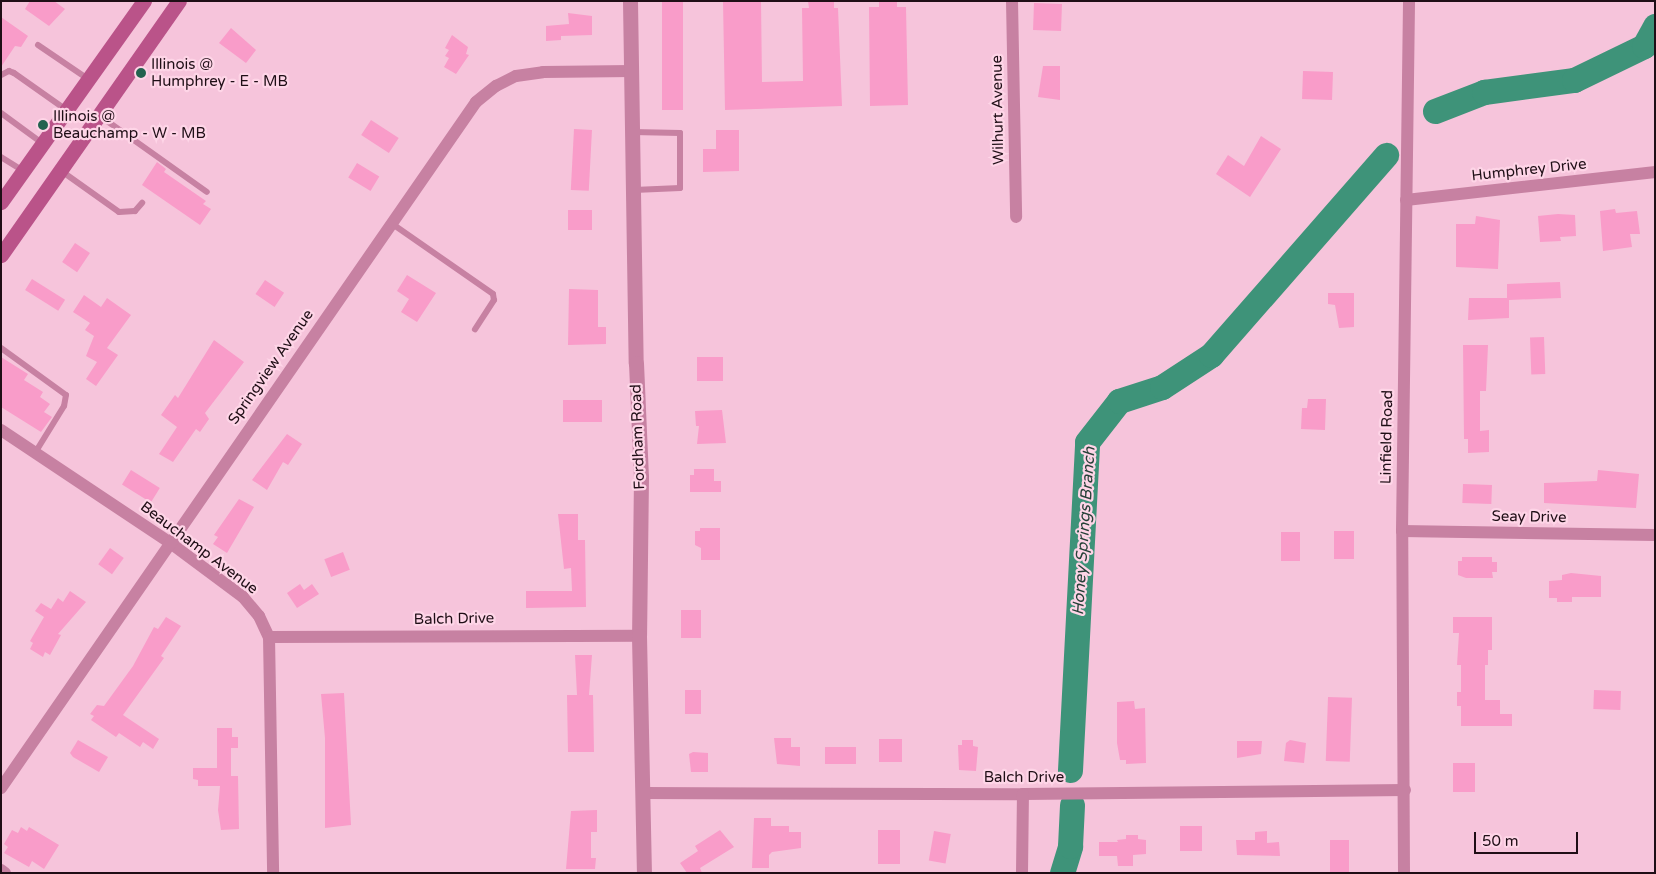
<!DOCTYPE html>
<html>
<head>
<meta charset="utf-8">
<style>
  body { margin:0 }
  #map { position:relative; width:1656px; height:874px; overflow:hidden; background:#f6c4db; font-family:"Varela Round",sans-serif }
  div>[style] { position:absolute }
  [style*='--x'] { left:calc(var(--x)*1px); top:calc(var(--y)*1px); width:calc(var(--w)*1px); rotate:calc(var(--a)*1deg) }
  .river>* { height:25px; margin:-12.5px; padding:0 12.5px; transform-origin:12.5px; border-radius:12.5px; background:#3e9379 }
  .building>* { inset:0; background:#f99cc9; transform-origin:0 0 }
  .service>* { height:6px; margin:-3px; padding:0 3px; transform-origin:3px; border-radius:3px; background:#c781a2 }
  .minor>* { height:12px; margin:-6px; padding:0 6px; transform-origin:6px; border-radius:6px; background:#c781a2 }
  .tertiary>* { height:15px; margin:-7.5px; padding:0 7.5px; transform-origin:7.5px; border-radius:7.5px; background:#c781a2 }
  .secondary>* { height:15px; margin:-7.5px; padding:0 7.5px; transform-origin:7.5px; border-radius:7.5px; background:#ba5389 }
  .dots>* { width:14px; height:14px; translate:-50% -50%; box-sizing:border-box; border:2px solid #fed5e7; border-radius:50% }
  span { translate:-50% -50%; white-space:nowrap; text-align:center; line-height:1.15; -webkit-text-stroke:4.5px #fed5e7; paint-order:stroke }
  .poi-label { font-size:15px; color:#1f0e16 }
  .left { translate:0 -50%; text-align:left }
  .street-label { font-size:15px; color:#1f0e16 }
  .water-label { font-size:16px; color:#264138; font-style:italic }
  .frame { position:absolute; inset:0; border:2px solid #1f0e16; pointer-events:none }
  .scale { position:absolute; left:1474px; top:832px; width:104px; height:22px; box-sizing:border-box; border:2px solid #1f0e16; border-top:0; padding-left:6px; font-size:15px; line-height:18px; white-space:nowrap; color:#1f0e16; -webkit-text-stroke:4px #fed5e7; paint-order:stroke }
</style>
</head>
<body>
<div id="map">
  <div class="river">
    <div style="--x:1435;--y:111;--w:53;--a:-21.2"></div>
    <div style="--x:1484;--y:92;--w:91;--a:-7.6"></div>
    <div style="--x:1574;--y:80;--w:78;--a:-25.9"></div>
    <div style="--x:1644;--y:46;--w:23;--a:-61"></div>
    <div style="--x:1070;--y:770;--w:328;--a:-87"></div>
    <div style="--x:1087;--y:442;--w:52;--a:-52"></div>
    <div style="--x:1119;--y:401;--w:45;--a:-18"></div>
    <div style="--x:1162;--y:387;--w:59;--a:-33.1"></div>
    <div style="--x:1211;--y:355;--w:266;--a:-48.8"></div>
    <div style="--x:1062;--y:873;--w:28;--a:-73"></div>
    <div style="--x:1070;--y:846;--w:41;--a:-87.2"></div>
  </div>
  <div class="building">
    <div style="clip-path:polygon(30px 1px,54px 1px,65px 9px,49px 26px,25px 9px)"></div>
    <div style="left:662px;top:1px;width:21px;height:109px"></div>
    <div style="clip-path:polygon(723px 1px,761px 1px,762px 82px,803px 81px,802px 8px,809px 8px,808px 1px,834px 1px,834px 8px,838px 8px,842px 106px,725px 110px)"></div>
    <div style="clip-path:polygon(879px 1px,897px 1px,897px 7px,906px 7px,908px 105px,870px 106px,869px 7px,879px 7px)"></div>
    <div style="left:1034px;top:3px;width:28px;height:27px;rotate:2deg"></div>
    <div style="clip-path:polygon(568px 13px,592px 16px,592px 35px,561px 36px,561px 40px,546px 41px,546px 26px,569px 24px)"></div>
    <div style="clip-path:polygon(1px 17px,28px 36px,21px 47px,15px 46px,1px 67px)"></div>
    <div style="clip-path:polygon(231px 28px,256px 50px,246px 63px,219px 43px)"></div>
    <div style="clip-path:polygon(452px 35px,468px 47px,466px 54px,469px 55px,456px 74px,444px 67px,449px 58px,445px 56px,449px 50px,445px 48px)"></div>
    <div style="clip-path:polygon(1043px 66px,1060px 66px,1060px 100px,1038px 97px)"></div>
    <div style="left:1333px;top:72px;width:28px;height:30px;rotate:92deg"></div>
    <div style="left:371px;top:120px;width:33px;height:18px;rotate:33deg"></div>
    <div style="left:574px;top:129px;width:18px;height:61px;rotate:3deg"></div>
    <div style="clip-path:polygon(716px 130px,739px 130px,739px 171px,703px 172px,703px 149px,716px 149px)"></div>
    <div style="clip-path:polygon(1261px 136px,1281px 149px,1250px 197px,1216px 174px,1228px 155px,1244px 166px)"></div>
    <div style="clip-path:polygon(157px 162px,166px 169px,164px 172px,206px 201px,203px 204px,211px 209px,200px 225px,142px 185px)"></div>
    <div style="left:357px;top:163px;width:26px;height:17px;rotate:31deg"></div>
    <div style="clip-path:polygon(1615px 209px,1616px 213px,1637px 211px,1640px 234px,1630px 234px,1632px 247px,1603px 251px,1600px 211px)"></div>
    <div style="left:568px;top:210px;width:24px;height:20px"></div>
    <div style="clip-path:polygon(1558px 214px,1575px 215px,1576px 236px,1560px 237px,1561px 241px,1540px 242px,1538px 216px)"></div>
    <div style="clip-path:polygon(1476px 216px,1500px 220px,1498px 269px,1456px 267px,1456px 224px,1475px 224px)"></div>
    <div style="left:75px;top:243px;width:18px;height:23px;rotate:34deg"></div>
    <div style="clip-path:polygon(407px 275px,436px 293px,417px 322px,401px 312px,409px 299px,397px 291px)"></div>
    <div style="left:32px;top:279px;width:39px;height:13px;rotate:32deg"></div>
    <div style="left:265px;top:280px;width:23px;height:17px;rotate:34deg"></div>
    <div style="clip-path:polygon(1560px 282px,1561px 298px,1509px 300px,1509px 318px,1468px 320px,1469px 298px,1507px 298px,1507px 284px)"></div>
    <div style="clip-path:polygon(569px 289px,598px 290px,598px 327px,606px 327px,606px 344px,568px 345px)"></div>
    <div style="clip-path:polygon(1328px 293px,1354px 293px,1354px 327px,1339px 328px,1335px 305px,1328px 304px)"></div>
    <div style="clip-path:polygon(84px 295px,101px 307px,107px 298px,131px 315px,107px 348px,118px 355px,96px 386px,86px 379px,97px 362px,86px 356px,94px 336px,85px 330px,90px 323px,73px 312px)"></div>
    <div style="left:1544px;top:337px;width:37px;height:14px;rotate:88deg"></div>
    <div style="clip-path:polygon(214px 340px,244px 362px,205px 413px,209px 419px,200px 432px,196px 429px,173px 462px,159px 454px,177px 427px,161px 415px,175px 395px,178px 398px)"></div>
    <div style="clip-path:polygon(1463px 345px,1488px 345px,1486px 391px,1480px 391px,1480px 431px,1489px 430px,1489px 452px,1468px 453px,1468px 439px,1464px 439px)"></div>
    <div style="clip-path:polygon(1px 357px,28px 374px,24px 380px,43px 392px,40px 397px,50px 404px,44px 412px,52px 417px,41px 432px,1px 407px)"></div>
    <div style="left:697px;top:357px;width:26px;height:24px"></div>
    <div style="clip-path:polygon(1308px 399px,1326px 399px,1325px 430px,1301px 429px,1302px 408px,1307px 408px)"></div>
    <div style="left:563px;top:400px;width:39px;height:22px"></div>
    <div style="clip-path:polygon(722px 410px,726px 443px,697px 444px,699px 426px,696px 426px,695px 411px)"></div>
    <div style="clip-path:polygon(287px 434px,302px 444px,288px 465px,283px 462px,267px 490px,252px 480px)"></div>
    <div style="clip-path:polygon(694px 469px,714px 469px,714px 481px,721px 481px,721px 492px,690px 492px,690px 475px,694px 475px)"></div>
    <div style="left:131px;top:470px;width:34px;height:17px;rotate:32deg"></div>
    <div style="clip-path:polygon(1598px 470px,1639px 474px,1636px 508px,1544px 503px,1544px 483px,1597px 481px)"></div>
    <div style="left:1463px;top:484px;width:29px;height:19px;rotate:2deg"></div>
    <div style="clip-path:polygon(239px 499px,254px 507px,227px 553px,213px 544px,218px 537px,214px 535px)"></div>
    <div style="clip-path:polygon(558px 514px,578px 514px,578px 540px,585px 540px,586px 607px,526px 608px,526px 591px,572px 591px,571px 568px,564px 569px)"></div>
    <div style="clip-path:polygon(700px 528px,720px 528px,720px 560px,701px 560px,701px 548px,695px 545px,695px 531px,700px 531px)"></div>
    <div style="left:1334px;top:531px;width:20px;height:28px"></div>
    <div style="left:1281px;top:532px;width:19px;height:29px"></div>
    <div style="left:110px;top:548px;width:17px;height:20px;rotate:36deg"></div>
    <div style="left:343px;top:552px;width:19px;height:20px;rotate:69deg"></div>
    <div style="clip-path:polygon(1462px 557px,1492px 557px,1492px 562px,1497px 562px,1497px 572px,1492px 572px,1493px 578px,1466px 578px,1458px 575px,1458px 561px,1462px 561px)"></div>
    <div style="clip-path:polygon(1571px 573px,1601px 576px,1601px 597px,1572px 597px,1572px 602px,1557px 602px,1557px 598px,1549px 598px,1549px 581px,1562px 580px,1562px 575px)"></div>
    <div style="clip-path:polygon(300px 584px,304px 590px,312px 584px,319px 594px,297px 608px,287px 593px)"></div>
    <div style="clip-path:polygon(70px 591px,86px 602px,58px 634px,61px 635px,50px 655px,45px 652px,43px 657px,30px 649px,33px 643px,30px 641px,44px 617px,35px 611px,41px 603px,51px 609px,58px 598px,63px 602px)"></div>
    <div style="left:681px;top:610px;width:20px;height:28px"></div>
    <div style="clip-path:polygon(166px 617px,181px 626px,161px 656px,164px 658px,123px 715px,159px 739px,153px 749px,143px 742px,140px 747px,119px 733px,116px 737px,91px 720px,94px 716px,90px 714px,97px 705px,104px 706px,133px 666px,154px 627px,158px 629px)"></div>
    <div style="clip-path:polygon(1453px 617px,1492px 617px,1492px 650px,1488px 650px,1488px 665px,1485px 665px,1485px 700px,1500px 700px,1500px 714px,1512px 714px,1512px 726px,1461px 726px,1461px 706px,1457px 706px,1457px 692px,1461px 692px,1461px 665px,1457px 665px,1459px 633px,1453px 633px)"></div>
    <div style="clip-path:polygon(575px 655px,592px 655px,589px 695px,593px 695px,594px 752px,568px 752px,567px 695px,577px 695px)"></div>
    <div style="left:685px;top:690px;width:16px;height:24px"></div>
    <div style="left:1594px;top:690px;width:27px;height:19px;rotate:2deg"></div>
    <div style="clip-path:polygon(344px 693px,351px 825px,325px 828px,325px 738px,321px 694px)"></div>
    <div style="left:1328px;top:697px;width:24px;height:64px;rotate:2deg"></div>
    <div style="clip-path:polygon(1134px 701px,1135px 709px,1145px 708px,1146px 763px,1126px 764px,1126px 760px,1120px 760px,1117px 743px,1117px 702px)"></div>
    <div style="clip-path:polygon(217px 728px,232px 728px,232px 737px,238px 737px,238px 748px,231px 748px,231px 776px,238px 776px,239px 829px,221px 830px,218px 810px,220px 786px,198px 786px,198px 780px,193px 779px,193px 768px,217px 768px)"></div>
    <div style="clip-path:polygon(774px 738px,791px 738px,791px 747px,800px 747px,800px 766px,777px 764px)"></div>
    <div style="left:879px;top:739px;width:23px;height:23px"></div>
    <div style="clip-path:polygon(78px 740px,108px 757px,99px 772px,73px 757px,70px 753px)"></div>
    <div style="clip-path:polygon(962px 740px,973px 740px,973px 746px,978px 747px,976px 771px,959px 770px,958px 745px,962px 745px)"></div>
    <div style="clip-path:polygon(1290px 740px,1306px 743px,1304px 763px,1284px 761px,1286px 743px)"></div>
    <div style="clip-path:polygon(1237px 741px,1262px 741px,1261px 754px,1237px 758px)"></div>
    <div style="left:825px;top:747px;width:31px;height:17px"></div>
    <div style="clip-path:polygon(693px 752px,708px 753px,708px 772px,691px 772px,689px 754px)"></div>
    <div style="left:1453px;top:763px;width:22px;height:29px"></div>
    <div style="clip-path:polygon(597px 810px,597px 832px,591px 832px,591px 858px,596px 858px,595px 869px,566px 869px,571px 811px)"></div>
    <div style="clip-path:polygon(754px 818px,771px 818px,771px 826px,789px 826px,789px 832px,801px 832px,801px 848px,772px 852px,769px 855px,769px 868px,752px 868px)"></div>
    <div style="left:1180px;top:826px;width:22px;height:25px"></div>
    <div style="clip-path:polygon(21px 827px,27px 831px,29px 827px,59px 845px,44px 869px,32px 861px,29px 867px,4px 853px,8px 847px,4px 844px,12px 830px,18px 833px)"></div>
    <div style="clip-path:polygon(720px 830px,734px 847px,700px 868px,702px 873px,687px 873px,680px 863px,698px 851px,695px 846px)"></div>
    <div style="left:878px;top:830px;width:22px;height:34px"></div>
    <div style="left:934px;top:831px;width:17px;height:30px;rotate:10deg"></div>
    <div style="clip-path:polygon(1267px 831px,1267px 843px,1279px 842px,1280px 856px,1237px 855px,1236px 840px,1255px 840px,1255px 832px)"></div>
    <div style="clip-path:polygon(1126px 835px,1138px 835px,1138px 839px,1146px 840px,1146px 854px,1133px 855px,1133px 866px,1118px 866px,1117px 856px,1099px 856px,1099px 842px,1118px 842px,1117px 840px,1126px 839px)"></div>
    <div style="left:1330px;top:840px;width:19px;height:32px"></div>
  </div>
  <div class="service">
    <div style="--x:38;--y:45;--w:60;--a:34.2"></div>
    <div style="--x:1;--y:75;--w:9;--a:-27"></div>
    <div style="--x:9;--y:71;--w:5;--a:22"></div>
    <div style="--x:14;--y:73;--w:62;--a:35.2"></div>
    <div style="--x:1;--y:113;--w:51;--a:36.2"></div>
    <div style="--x:100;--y:116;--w:131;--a:35.4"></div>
    <div style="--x:633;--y:132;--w:47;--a:1.2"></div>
    <div style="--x:680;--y:133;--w:55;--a:90"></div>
    <div style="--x:680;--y:188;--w:46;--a:177.5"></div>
    <div style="--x:1;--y:157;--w:26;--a:32"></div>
    <div style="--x:60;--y:170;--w:72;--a:35.4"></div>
    <div style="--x:119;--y:212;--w:16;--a:-4"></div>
    <div style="--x:135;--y:211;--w:11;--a:-49"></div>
    <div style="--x:391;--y:223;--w:124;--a:34.8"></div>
    <div style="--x:493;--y:294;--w:6;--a:81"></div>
    <div style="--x:494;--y:300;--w:35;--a:123"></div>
    <div style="--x:1;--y:348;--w:80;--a:35.9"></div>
    <div style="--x:66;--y:395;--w:11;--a:100"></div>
    <div style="--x:64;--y:406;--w:55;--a:121.7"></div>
  </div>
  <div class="minor">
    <div style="--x:1012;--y:1;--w:216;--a:88.9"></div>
    <div style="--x:1406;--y:200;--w:251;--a:-6.4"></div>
    <div style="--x:1;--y:430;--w:202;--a:33.7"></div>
    <div style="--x:169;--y:542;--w:92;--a:36.6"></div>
    <div style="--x:243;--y:597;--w:25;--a:50"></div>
    <div style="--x:259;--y:616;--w:23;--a:65"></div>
    <div style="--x:269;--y:637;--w:236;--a:89"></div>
    <div style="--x:1402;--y:531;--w:253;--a:0.9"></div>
    <div style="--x:269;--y:637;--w:370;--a:-0.2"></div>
    <div style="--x:1;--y:788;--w:834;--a:-55.3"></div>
    <div style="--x:476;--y:102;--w:26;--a:-39"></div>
    <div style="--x:496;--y:86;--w:22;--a:-27"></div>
    <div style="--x:516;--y:76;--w:27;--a:-8"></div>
    <div style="--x:543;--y:72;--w:89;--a:-0.6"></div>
    <div style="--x:643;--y:793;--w:380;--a:0.2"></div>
    <div style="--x:1023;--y:794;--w:382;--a:-0.6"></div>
    <div style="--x:1;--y:870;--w:5;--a:37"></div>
    <div style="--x:1022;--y:873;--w:79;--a:-89.3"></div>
    <div style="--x:1404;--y:873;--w:342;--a:-90.3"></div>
    <div style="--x:1402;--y:531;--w:530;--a:-89.24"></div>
  </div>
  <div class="tertiary">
    <div style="--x:630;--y:1;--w:362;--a:89.1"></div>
    <div style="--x:636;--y:363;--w:114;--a:87.5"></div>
    <div style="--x:641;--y:477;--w:159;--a:90.7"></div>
    <div style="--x:639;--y:636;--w:237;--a:88.8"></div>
  </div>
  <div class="secondary">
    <div style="--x:1;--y:202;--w:247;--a:-54.6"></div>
    <div style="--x:1;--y:255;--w:310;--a:-55"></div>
  </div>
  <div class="dots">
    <div style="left:141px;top:73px;background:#23624f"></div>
    <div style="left:43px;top:125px;background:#23624f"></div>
  </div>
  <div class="poi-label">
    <span class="left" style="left:151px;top:73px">Illinois @<br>Humphrey - E - MB</span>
    <span class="left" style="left:53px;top:125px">Illinois @<br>Beauchamp - W - MB</span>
  </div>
  <div class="street-label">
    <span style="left:998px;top:110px;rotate:-91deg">Wilhurt Avenue</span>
    <span style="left:1529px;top:170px;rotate:-6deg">Humphrey Drive</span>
    <span style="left:271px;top:367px;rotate:-55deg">Springview Avenue</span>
    <span style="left:638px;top:437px;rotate:-92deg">Fordham Road</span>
    <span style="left:1387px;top:437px;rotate:-89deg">Linfield Road</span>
    <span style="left:1529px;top:517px;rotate:1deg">Seay Drive</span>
    <span style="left:199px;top:548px;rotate:37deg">Beauchamp Avenue</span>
    <span style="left:454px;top:619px;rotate:-1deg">Balch Drive</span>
    <span style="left:1024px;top:778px">Balch Drive</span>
  </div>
  <div class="water-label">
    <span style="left:1084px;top:531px;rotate:-86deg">Honey Springs Branch</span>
  </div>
  <div class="frame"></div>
  <div class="scale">50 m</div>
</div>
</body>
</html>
